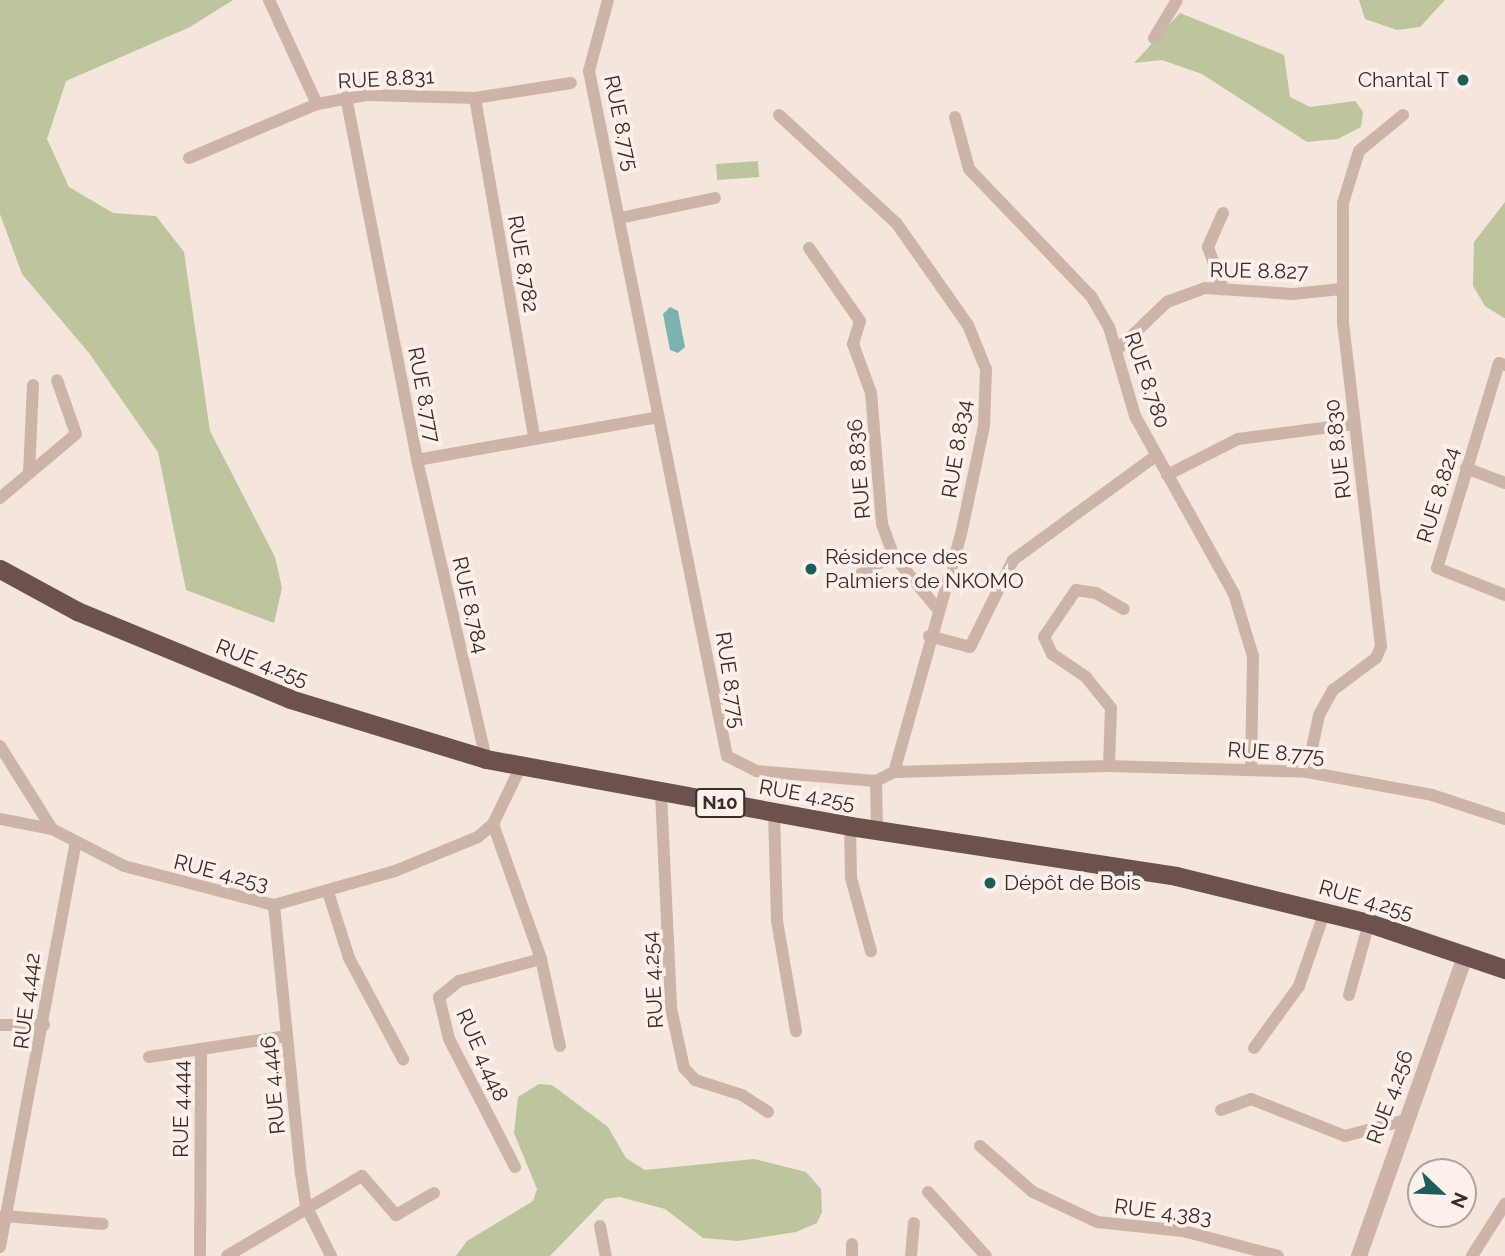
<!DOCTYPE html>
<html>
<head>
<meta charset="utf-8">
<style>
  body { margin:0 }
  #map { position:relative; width:1505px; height:1256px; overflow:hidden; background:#f4e6dd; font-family:Raleway,sans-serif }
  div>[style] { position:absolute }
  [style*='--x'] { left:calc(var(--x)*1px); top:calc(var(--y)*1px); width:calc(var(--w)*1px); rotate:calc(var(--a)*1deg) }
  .green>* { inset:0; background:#bcc59b; transform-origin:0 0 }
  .water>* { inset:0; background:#7ab4ae }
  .minor>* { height:12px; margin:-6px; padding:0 6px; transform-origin:6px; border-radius:6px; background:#cdb4a8 }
  .tertiary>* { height:16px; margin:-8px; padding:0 8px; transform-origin:8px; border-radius:8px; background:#cdb4a8 }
  .trunk>* { height:19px; margin:-9.5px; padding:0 9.5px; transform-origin:9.5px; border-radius:9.5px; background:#6c524c }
  .dots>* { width:19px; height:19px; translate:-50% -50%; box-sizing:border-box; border:4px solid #fbf1ea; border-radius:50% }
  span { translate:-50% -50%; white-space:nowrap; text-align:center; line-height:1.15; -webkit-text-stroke:7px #fbf1ea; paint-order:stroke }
  .shield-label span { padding:2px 5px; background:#fbf1ea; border:2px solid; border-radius:5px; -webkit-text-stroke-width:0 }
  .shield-label { font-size:19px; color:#3a2c28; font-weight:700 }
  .street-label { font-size:21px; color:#3a2c28 }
  .poi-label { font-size:21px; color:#3a2c28 }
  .right { translate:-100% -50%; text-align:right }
  .left { translate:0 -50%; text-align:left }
  .north { position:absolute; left:1407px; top:1158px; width:70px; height:70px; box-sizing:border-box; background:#fbf1ea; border:2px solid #aea29c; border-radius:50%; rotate:113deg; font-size:19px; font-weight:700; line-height:28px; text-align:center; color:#3a2c28 }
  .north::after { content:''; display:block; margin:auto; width:24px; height:32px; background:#1b5f5a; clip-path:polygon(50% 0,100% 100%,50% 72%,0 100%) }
</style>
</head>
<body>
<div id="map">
  <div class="green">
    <div style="clip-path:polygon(0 0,233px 0,190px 27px,66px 81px,47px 139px,69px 187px,113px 213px,156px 216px,184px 252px,210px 431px,275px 557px,282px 588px,274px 623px,186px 590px,158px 452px,89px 353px,22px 274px,0 214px)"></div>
    <div style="clip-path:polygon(1359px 0,1445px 0,1420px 27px,1397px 30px,1365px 19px)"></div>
    <div style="clip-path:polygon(1180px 13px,1284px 55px,1290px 97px,1310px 107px,1355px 101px,1363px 112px,1361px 127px,1338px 139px,1307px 142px,1202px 74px,1162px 60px,1134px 63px)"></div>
    <div style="left:758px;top:161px;width:16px;height:42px;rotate:86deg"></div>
    <div style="clip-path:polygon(1505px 202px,1505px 318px,1504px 318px,1485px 306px,1473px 286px,1474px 242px)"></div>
    <div style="clip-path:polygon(539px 1084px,552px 1085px,608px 1127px,626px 1158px,645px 1170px,754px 1159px,806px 1172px,821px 1189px,822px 1212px,817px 1223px,796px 1232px,738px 1241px,703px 1238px,665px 1209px,620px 1197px,605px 1199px,550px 1256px,456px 1256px,467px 1241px,533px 1201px,537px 1189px,514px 1133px,518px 1097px)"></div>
  </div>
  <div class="water">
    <div style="clip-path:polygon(670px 307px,678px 311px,685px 347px,678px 353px,670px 350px,663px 314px)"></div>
  </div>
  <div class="minor">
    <div style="--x:269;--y:0;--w:115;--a:65.2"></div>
    <div style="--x:317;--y:104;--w:51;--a:-10.2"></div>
    <div style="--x:367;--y:95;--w:108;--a:1.6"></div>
    <div style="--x:475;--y:98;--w:97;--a:-8.9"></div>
    <div style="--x:608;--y:0;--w:73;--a:105"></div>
    <div style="--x:589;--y:71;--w:699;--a:78.61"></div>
    <div style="--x:727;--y:756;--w:33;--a:27"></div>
    <div style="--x:756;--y:771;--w:120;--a:4.8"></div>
    <div style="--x:876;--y:781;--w:20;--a:-27"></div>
    <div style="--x:894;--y:772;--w:215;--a:-1.6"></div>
    <div style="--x:1109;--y:766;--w:198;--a:1.7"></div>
    <div style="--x:1307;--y:772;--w:127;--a:10.4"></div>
    <div style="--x:1432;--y:795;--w:77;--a:18.2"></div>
    <div style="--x:1154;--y:38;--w:44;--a:-58.8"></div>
    <div style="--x:346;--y:97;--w:370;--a:78.9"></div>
    <div style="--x:417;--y:460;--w:245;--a:-10.1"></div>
    <div style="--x:475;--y:98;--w:344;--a:80.1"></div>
    <div style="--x:779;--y:115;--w:161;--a:42.7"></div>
    <div style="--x:897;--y:224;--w:123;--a:54.9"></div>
    <div style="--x:968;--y:325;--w:48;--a:67.8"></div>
    <div style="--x:986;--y:369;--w:57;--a:92"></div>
    <div style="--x:984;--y:426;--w:110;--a:102"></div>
    <div style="--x:961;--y:534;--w:247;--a:105.7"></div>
    <div style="--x:955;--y:117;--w:54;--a:74.9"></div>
    <div style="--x:969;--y:169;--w:176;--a:46.2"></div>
    <div style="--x:1091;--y:296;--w:36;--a:60"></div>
    <div style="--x:1109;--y:327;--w:93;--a:73.7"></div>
    <div style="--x:1135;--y:416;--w:204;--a:60.9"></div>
    <div style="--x:1234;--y:594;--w:65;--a:73"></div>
    <div style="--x:1253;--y:656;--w:112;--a:91"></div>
    <div style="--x:189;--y:158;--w:139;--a:-22.9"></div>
    <div style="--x:1223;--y:213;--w:37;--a:114"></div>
    <div style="--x:1208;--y:247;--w:45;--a:70.3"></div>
    <div style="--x:620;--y:218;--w:97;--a:-11.9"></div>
    <div style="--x:809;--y:248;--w:89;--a:55.1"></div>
    <div style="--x:860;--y:321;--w:24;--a:107"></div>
    <div style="--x:853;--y:344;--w:52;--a:69.8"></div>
    <div style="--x:871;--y:393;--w:131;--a:85.2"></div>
    <div style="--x:882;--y:524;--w:33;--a:70"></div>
    <div style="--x:893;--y:555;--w:67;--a:50.4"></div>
    <div style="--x:1116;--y:351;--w:71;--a:-43.9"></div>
    <div style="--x:1167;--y:302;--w:40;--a:-20.2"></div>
    <div style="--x:1205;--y:288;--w:88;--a:3.9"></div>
    <div style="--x:1293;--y:294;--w:48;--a:-5.9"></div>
    <div style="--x:1505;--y:365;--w:6;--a:-162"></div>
    <div style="--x:1499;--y:363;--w:214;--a:106.8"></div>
    <div style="--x:1437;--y:568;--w:73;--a:21.7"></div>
    <div style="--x:417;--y:460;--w:307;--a:77"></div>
    <div style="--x:1466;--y:468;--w:42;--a:21"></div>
    <div style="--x:29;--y:473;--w:88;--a:-87.4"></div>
    <div style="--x:1167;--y:475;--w:80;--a:-26.9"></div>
    <div style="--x:1238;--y:439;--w:117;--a:-7.4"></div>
    <div style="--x:0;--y:498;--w:99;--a:-40.1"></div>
    <div style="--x:76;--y:434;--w:57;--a:-109.4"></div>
    <div style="--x:842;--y:585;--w:59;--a:-30.5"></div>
    <div style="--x:929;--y:636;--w:42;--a:15"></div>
    <div style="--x:970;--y:647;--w:97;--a:-63.7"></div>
    <div style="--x:1013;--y:560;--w:175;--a:-36.1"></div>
    <div style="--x:0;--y:746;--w:98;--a:57.9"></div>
    <div style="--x:52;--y:829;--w:81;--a:27.2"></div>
    <div style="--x:124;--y:866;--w:155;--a:14.6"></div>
    <div style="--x:274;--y:905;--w:126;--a:-15.7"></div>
    <div style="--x:395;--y:871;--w:90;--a:-22.3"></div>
    <div style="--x:478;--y:837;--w:20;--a:-41"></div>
    <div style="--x:493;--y:824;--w:64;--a:-64.2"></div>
    <div style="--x:1109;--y:766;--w:58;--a:-88"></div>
    <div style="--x:1111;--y:708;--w:40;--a:-129"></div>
    <div style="--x:1086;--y:677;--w:41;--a:-145.9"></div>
    <div style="--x:1052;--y:654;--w:19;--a:-115"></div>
    <div style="--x:1044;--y:637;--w:57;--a:-55.8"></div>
    <div style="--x:1076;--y:590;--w:20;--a:9"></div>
    <div style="--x:1096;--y:593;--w:32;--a:30"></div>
    <div style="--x:1307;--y:772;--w:58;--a:-78.1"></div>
    <div style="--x:1319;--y:715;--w:29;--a:-61"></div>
    <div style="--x:1333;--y:690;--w:54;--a:-36.7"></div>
    <div style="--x:1376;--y:658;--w:13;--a:-67"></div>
    <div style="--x:1381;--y:646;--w:324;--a:-96.7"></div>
    <div style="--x:1343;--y:324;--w:121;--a:-90"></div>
    <div style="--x:1343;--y:203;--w:54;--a:-72.9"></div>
    <div style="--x:1359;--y:151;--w:57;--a:-39.3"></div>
    <div style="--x:876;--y:781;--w:49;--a:88.8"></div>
    <div style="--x:661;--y:793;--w:215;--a:87.3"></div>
    <div style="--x:671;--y:1008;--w:61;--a:77.8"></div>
    <div style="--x:684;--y:1068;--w:16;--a:47"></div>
    <div style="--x:695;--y:1080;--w:49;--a:17.7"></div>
    <div style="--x:742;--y:1095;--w:31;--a:33"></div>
    <div style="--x:774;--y:813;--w:108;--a:88.4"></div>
    <div style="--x:777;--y:921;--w:112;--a:80.2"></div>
    <div style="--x:0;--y:819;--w:53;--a:10.9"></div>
    <div style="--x:493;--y:824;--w:143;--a:70.4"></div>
    <div style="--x:541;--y:959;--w:85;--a:165"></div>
    <div style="--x:459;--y:981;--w:26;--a:141"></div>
    <div style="--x:439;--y:997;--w:43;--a:76.6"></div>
    <div style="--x:449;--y:1039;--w:144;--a:62.7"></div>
    <div style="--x:850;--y:826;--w:52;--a:88.9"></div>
    <div style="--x:851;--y:878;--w:76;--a:74.7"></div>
    <div style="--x:328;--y:892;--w:69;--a:72.3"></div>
    <div style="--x:349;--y:958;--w:115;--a:61.9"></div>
    <div style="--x:274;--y:905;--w:270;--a:84.3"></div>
    <div style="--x:301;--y:1174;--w:32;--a:81"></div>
    <div style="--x:306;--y:1206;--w:56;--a:63.4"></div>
    <div style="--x:541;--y:959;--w:89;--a:77.7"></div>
    <div style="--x:1349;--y:995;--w:75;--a:-74.5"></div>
    <div style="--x:0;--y:1025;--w:44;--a:0"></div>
    <div style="--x:1254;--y:1048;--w:77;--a:-54"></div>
    <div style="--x:1299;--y:986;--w:79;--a:-70.9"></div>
    <div style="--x:149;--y:1057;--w:53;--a:-8.7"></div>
    <div style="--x:1221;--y:1110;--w:32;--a:-20"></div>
    <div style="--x:1251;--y:1099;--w:101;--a:21.5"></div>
    <div style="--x:1345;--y:1136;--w:59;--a:-14.7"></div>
    <div style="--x:980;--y:1146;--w:70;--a:41"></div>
    <div style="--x:1033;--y:1192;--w:71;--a:25.1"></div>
    <div style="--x:1097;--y:1222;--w:86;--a:6"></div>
    <div style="--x:1183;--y:1231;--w:98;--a:14.7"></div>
    <div style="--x:928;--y:1192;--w:86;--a:47.8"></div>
    <div style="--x:4;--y:1216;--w:99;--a:4.6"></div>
    <div style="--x:600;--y:1226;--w:31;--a:79"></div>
    <div style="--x:852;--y:1244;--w:12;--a:90"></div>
    <div style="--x:0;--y:1247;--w:412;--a:-79.4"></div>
    <div style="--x:200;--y:1256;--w:207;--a:-89.7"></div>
    <div style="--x:201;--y:1049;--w:87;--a:-8.6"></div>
    <div style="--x:227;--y:1256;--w:157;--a:-30.7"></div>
    <div style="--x:362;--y:1176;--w:52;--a:48.9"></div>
    <div style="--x:396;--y:1215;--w:44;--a:-30.1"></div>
    <div style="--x:911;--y:1256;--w:33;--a:-85"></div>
    <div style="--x:1472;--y:1256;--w:62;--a:-57.6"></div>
  </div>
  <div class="tertiary">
    <div style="--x:1359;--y:1256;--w:320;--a:-70.5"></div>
  </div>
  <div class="trunk">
    <div style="--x:0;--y:569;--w:88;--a:28.6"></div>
    <div style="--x:77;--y:611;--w:230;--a:22.4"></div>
    <div style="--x:290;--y:699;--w:205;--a:17"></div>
    <div style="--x:486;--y:759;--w:370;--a:10.4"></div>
    <div style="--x:850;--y:826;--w:330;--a:8.7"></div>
    <div style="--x:1176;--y:876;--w:199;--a:13.7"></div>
    <div style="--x:1369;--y:923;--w:144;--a:18.7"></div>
  </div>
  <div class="dots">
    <div style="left:1463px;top:80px;background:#1b5f5a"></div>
    <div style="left:811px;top:569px;background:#1b5f5a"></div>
    <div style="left:990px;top:883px;background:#1b5f5a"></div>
  </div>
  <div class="shield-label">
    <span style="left:720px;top:803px">N10</span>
  </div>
  <div class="street-label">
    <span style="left:386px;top:79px;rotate:-3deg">RUE 8.831</span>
    <span style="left:621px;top:123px;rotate:78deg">RUE 8.775</span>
    <span style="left:523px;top:264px;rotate:80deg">RUE 8.782</span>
    <span style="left:1259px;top:271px;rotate:1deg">RUE 8.827</span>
    <span style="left:1147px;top:380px;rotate:71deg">RUE 8.780</span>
    <span style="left:424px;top:395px;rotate:79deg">RUE 8.777</span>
    <span style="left:957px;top:449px;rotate:-81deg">RUE 8.834</span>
    <span style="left:1338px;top:449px;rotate:-97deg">RUE 8.830</span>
    <span style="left:859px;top:469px;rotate:-95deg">RUE 8.836</span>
    <span style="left:1438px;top:495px;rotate:-73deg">RUE 8.824</span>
    <span style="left:470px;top:605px;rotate:77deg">RUE 8.784</span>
    <span style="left:262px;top:663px;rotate:21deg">RUE 4.255</span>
    <span style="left:730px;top:680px;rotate:81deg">RUE 8.775</span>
    <span style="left:1276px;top:753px;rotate:4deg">RUE 8.775</span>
    <span style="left:807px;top:795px;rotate:10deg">RUE 4.255</span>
    <span style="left:221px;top:873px;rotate:14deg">RUE 4.253</span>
    <span style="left:1366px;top:900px;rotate:16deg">RUE 4.255</span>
    <span style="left:653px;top:980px;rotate:-94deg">RUE 4.254</span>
    <span style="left:27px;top:1001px;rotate:-83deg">RUE 4.442</span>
    <span style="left:482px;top:1055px;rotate:66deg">RUE 4.448</span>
    <span style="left:273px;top:1085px;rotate:-96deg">RUE 4.446</span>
    <span style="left:1390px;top:1097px;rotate:-70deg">RUE 4.256</span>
    <span style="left:181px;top:1109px;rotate:-90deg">RUE 4.444</span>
    <span style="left:1163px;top:1212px;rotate:7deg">RUE 4.383</span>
  </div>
  <div class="poi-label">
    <span class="right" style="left:1449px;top:80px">Chantal T</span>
    <span class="left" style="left:825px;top:569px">Résidence des<br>Palmiers de NKOMO</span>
    <span class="left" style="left:1004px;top:883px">Dépôt de Bois</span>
  </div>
  <div class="north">N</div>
</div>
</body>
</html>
